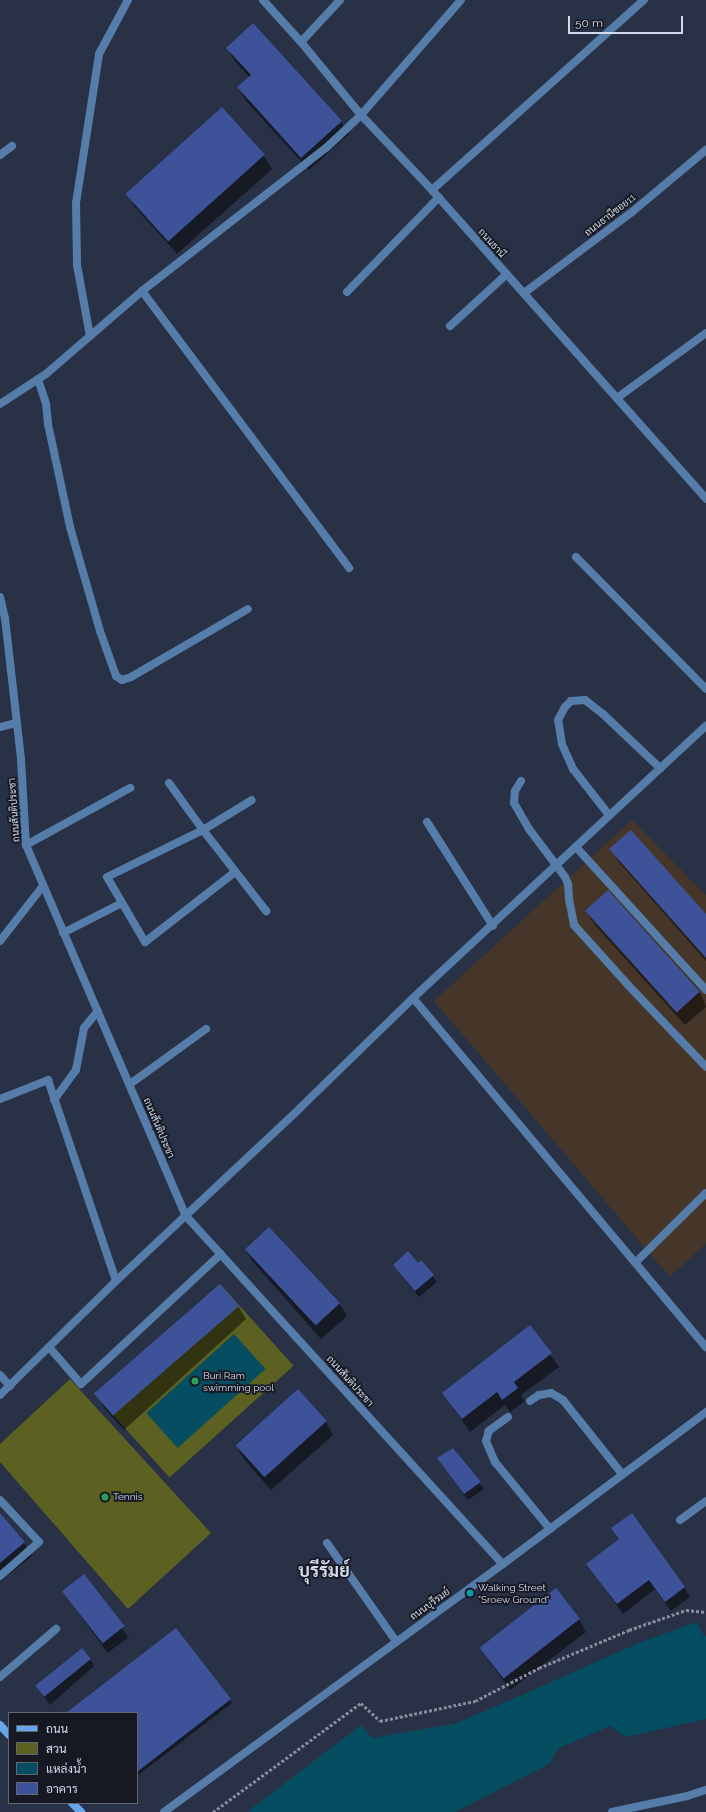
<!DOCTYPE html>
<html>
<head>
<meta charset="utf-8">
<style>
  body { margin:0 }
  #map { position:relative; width:706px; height:1812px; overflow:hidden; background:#293147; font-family:Raleway,Sarabun,sans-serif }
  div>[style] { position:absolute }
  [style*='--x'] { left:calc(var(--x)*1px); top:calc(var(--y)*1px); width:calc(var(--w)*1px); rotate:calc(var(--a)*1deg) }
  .education>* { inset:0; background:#453629 }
  .green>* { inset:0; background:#5c6021; transform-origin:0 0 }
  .water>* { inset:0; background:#054d61; transform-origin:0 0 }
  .shadow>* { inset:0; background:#0007; transform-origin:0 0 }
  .building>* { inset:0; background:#3e529a; transform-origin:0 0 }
  .path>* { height:2.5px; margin-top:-1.25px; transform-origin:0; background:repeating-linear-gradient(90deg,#858c9d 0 3px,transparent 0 5px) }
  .service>* { height:8px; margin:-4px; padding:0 4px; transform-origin:4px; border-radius:4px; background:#567da9 }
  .minor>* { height:8px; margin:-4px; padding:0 4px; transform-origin:4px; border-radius:4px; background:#567da9 }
  .tertiary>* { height:8px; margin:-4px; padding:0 4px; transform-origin:4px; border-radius:4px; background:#567da9 }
  .secondary>* { height:8px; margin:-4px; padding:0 4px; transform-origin:4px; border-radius:4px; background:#68a6ec }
  .dots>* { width:11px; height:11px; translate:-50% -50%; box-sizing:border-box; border:2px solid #161923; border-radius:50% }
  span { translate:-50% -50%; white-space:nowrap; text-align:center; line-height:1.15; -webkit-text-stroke:3.5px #161923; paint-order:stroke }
  .street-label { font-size:10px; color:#d3d9e7 }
  .poi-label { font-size:10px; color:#d3d9e7 }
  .left { translate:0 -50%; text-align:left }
  .town-label { font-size:18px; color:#d3d9e7; font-weight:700 }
  .legend { position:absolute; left:8px; top:1712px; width:130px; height:92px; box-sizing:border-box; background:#161923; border:1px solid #626671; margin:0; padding:5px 7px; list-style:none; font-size:12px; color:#d3d9e7 }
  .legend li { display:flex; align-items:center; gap:8px; height:20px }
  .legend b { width:20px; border:1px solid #626671 }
  .scale { position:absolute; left:568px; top:16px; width:115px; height:18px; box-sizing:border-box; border:2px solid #d3d9e7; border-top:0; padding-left:5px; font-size:12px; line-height:14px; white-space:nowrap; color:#d3d9e7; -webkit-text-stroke:3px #161923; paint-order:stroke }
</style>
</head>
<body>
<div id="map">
  <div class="education">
    <div style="clip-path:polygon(632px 820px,706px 895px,706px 1243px,670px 1277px,434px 1001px)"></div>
  </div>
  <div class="green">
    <div style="left:220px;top:1284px;width:110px;height:167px;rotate:48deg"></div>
    <div style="clip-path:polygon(70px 1379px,211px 1533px,128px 1609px,0 1462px,0 1444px)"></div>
  </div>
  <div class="water">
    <div style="left:234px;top:1334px;width:47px;height:118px;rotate:48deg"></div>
    <div style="clip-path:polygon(697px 1622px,704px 1636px,706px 1636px,706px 1719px,626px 1737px,610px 1726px,559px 1748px,549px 1764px,455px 1812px,247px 1812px,361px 1725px,372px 1738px,454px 1724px,515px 1698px,641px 1642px)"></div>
  </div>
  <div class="shadow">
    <div style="clip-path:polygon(227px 48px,341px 121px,349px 134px,309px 170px,246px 101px,239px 88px,250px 78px,235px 61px)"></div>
    <div style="clip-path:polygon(222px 109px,264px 156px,272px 169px,177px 254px,135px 207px,127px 194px)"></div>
    <div style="clip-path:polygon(611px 849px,706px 916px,706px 961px,618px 861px)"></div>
    <div style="clip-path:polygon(607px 891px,700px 993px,706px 1007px,685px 1025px,594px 924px,586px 911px)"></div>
    <div style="clip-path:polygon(245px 1249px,339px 1303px,347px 1316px,321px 1339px,253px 1262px)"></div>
    <div style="clip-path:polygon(421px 1262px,437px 1282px,419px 1297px,394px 1265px,418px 1265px)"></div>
    <div style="clip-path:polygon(238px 1306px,246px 1319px,124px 1430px,105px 1409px,98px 1396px)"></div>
    <div style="clip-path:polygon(530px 1326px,559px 1367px,521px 1395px,525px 1401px,510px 1412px,505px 1405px,470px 1432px,443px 1393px)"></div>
    <div style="clip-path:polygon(298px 1390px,326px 1422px,333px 1435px,271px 1490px,243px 1458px,236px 1444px)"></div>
    <div style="clip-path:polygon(453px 1449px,484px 1489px,468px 1500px,442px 1464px)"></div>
    <div style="clip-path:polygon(0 1514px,24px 1543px,32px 1556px,0 1582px)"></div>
    <div style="clip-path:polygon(588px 1564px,684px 1587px,690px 1597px,671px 1611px,655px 1589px,623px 1614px)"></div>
    <div style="left:84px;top:1576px;width:76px;height:26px;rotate:54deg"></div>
    <div style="clip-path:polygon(579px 1619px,586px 1632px,510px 1690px,480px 1647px)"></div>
    <div style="clip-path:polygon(176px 1629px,232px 1703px,137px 1776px,137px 1713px,67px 1713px)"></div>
    <div style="clip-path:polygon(90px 1659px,94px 1666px,50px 1705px,38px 1689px)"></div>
  </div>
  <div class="building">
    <div style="clip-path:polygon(253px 23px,342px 121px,301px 158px,237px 87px,251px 75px,226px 48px)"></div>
    <div style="left:222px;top:107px;width:64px;height:130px;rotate:48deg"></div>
    <div style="clip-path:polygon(631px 830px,706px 914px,706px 958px,609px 849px)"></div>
    <div style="left:608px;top:890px;width:137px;height:31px;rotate:48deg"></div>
    <div style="left:269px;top:1227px;width:104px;height:33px;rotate:47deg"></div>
    <div style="clip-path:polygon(408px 1251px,418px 1263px,421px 1260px,434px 1275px,415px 1291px,393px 1265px)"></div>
    <div style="left:220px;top:1284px;width:29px;height:167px;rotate:49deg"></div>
    <div style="clip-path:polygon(530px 1325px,552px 1353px,514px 1382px,518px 1388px,502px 1400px,497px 1392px,462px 1419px,442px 1393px)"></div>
    <div style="left:298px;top:1389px;width:43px;height:84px;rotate:48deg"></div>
    <div style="clip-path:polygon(453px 1448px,481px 1482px,464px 1494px,437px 1458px)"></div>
    <div style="clip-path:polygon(0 1513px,25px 1542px,0 1563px)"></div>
    <div style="clip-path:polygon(632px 1513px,685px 1587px,665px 1602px,649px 1580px,617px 1604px,586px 1564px,619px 1539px,611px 1528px)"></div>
    <div style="left:84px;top:1574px;width:66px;height:28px;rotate:52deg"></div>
    <div style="left:556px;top:1588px;width:39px;height:97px;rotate:52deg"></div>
    <div style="clip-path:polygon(176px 1628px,231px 1699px,137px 1772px,137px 1713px,66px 1713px)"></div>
    <div style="left:82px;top:1648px;width:14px;height:60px;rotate:51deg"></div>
  </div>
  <div class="path">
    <div style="--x:213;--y:1812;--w:184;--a:-36.4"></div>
    <div style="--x:361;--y:1703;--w:26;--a:43"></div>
    <div style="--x:380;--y:1721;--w:97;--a:-11.9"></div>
    <div style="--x:475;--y:1701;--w:72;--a:-27.3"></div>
    <div style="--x:539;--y:1668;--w:98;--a:-22.9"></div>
    <div style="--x:629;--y:1630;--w:60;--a:-19.3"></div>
    <div style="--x:686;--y:1610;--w:20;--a:6"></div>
  </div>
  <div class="service">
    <div style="--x:450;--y:326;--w:77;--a:-42.4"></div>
    <div style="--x:90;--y:336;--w:72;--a:-100.4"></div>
    <div style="--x:77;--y:265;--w:62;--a:-90.9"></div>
    <div style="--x:76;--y:203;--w:151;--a:-81.2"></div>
    <div style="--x:99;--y:54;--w:61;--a:-61.8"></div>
    <div style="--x:576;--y:557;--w:185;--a:45.4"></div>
    <div style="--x:521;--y:781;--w:12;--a:121"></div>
    <div style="--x:515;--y:791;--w:12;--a:95"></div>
    <div style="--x:514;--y:803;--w:30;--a:60"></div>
    <div style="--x:529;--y:829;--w:60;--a:53.1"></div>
    <div style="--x:565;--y:877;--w:8;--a:67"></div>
    <div style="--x:568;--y:884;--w:15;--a:86"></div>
    <div style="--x:569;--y:899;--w:26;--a:79"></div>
    <div style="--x:574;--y:925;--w:81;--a:48"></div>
    <div style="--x:628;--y:985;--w:113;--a:46.4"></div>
    <div style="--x:169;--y:783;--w:58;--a:54.1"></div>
    <div style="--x:203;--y:830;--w:103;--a:52.1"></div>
    <div style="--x:609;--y:815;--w:58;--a:-128"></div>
    <div style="--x:573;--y:769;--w:27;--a:-114"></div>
    <div style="--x:562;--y:744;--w:24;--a:-99"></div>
    <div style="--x:558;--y:720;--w:15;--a:-62"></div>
    <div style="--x:565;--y:707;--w:8;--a:-45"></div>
    <div style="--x:571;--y:701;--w:14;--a:-4"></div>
    <div style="--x:585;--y:700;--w:23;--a:38"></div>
    <div style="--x:603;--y:714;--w:79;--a:43.5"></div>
    <div style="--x:427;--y:822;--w:123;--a:57.6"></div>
    <div style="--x:26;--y:845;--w:119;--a:-28.7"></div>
    <div style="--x:576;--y:847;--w:193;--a:47.7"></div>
    <div style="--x:235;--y:872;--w:114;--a:142.1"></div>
    <div style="--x:145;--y:942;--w:75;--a:-120.3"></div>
    <div style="--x:107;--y:877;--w:107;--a:-26.1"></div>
    <div style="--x:203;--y:830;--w:57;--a:-31.5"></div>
    <div style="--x:63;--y:933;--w:66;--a:-27"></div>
    <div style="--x:130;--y:1084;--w:94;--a:-35.9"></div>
    <div style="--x:636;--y:1262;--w:98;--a:-44.6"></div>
    <div style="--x:49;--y:1347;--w:49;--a:49.1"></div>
    <div style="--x:81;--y:1384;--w:191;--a:-42.9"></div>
    <div style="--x:530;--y:1401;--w:11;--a:-34"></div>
    <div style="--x:539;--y:1395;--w:12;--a:-9"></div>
    <div style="--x:551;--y:1393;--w:14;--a:30"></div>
    <div style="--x:563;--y:1400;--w:95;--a:51.4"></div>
    <div style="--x:508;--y:1417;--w:24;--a:144"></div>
    <div style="--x:489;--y:1431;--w:10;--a:107"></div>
    <div style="--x:486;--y:1441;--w:23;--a:67"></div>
    <div style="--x:495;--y:1462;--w:87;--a:50.6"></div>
    <div style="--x:0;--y:1500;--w:57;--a:47.1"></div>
    <div style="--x:39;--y:1542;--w:52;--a:138.9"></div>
    <div style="--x:680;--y:1520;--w:32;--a:-36"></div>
    <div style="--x:327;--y:1543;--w:120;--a:54.9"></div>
    <div style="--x:0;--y:1677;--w:74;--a:-40.6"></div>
  </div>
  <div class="minor">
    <div style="--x:301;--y:42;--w:57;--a:-47.1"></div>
    <div style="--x:0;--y:155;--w:15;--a:-37"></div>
    <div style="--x:432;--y:190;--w:285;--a:-41.9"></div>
    <div style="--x:142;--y:291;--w:346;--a:53.2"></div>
    <div style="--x:347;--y:292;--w:132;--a:-45.9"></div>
    <div style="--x:524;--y:293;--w:135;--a:-36.9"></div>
    <div style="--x:632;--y:212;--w:97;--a:-40"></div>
    <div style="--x:38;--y:379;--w:26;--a:72"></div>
    <div style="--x:46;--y:404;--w:20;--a:84"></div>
    <div style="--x:48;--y:424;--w:105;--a:77.9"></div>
    <div style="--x:70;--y:527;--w:108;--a:73.9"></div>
    <div style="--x:100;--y:631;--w:48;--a:70.4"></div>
    <div style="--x:116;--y:676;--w:7;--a:34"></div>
    <div style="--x:122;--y:680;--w:9;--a:-18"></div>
    <div style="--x:131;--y:677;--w:135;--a:-30.2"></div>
    <div style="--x:617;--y:398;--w:110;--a:-36.1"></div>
    <div style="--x:0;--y:404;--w:55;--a:-33.1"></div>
    <div style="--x:46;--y:374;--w:127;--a:-40.8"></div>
    <div style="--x:142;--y:291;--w:233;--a:-37.9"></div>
    <div style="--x:326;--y:148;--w:48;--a:-43.3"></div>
    <div style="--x:361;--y:115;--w:152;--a:-49"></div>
    <div style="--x:0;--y:597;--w:22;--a:77"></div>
    <div style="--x:5;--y:618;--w:142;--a:83.5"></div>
    <div style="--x:21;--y:759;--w:86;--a:86.7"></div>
    <div style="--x:26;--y:845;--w:403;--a:66.7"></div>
    <div style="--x:185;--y:1215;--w:472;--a:47.7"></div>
    <div style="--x:0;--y:727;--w:16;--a:-14"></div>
    <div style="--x:0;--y:941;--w:70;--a:-52"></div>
    <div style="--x:413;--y:998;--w:456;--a:50"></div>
    <div style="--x:0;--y:1099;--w:52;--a:-21.6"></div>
    <div style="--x:48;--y:1080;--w:212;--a:71.3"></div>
    <div style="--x:54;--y:1100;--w:37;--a:-54"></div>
    <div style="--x:76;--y:1070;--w:43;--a:-79.2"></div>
    <div style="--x:84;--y:1028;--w:22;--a:-51"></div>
    <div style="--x:0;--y:1375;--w:15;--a:48"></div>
    <div style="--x:164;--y:1812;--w:420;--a:-36.2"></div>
    <div style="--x:503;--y:1564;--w:254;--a:-36.8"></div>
    <div style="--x:612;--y:1812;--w:77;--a:-12"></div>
    <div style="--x:687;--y:1796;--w:20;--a:-18"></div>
  </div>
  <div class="tertiary">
    <div style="--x:263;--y:0;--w:57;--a:47.9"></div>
    <div style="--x:301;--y:42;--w:94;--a:50.6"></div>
    <div style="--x:361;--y:115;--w:103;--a:46.6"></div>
    <div style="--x:432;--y:190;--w:413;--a:48.4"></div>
    <div style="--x:0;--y:1395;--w:163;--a:-44.5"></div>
    <div style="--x:116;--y:1281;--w:253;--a:-43.2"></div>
    <div style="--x:300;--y:1108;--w:158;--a:-44.2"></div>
    <div style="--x:413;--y:998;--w:400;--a:-42.9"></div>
  </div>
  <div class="secondary">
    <div style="--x:0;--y:1725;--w:13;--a:48"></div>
    <div style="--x:72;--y:1803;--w:13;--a:45"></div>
  </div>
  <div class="dots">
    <div style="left:195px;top:1381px;background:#2e9e5b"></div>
    <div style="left:105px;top:1497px;background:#2e9e5b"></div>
    <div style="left:470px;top:1593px;background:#0f9aa8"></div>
  </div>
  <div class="street-label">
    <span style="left:610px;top:215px;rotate:-38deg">ถนนธานีซอย11</span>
    <span style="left:492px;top:243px;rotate:48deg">ถนนธานี</span>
    <span style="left:14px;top:810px;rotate:-94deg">ถนนสันติประชา</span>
    <span style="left:159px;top:1128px;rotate:67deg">ถนนสันติประชา</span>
    <span style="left:350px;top:1381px;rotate:48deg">ถนนสันติประชา</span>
    <span style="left:430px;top:1604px;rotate:-36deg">ถนนบุรีรมย์</span>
  </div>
  <div class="poi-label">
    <span class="left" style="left:203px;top:1381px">Buri Ram<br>swimming pool</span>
    <span class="left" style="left:113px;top:1497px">Tennis</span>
    <span class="left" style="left:478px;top:1593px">Walking Street<br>"Sroew Ground"</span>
  </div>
  <div class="town-label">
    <span style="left:324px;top:1571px">บุรีรัมย์</span>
  </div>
  <ul class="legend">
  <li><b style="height:5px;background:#68a6ec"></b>ถนน</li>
  <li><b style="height:11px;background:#5c6021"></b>สวน</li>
  <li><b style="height:11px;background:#054d61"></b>แหล่งน้ำ</li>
  <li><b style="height:11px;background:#3e529a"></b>อาคาร</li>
  </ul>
  <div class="scale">50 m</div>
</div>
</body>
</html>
